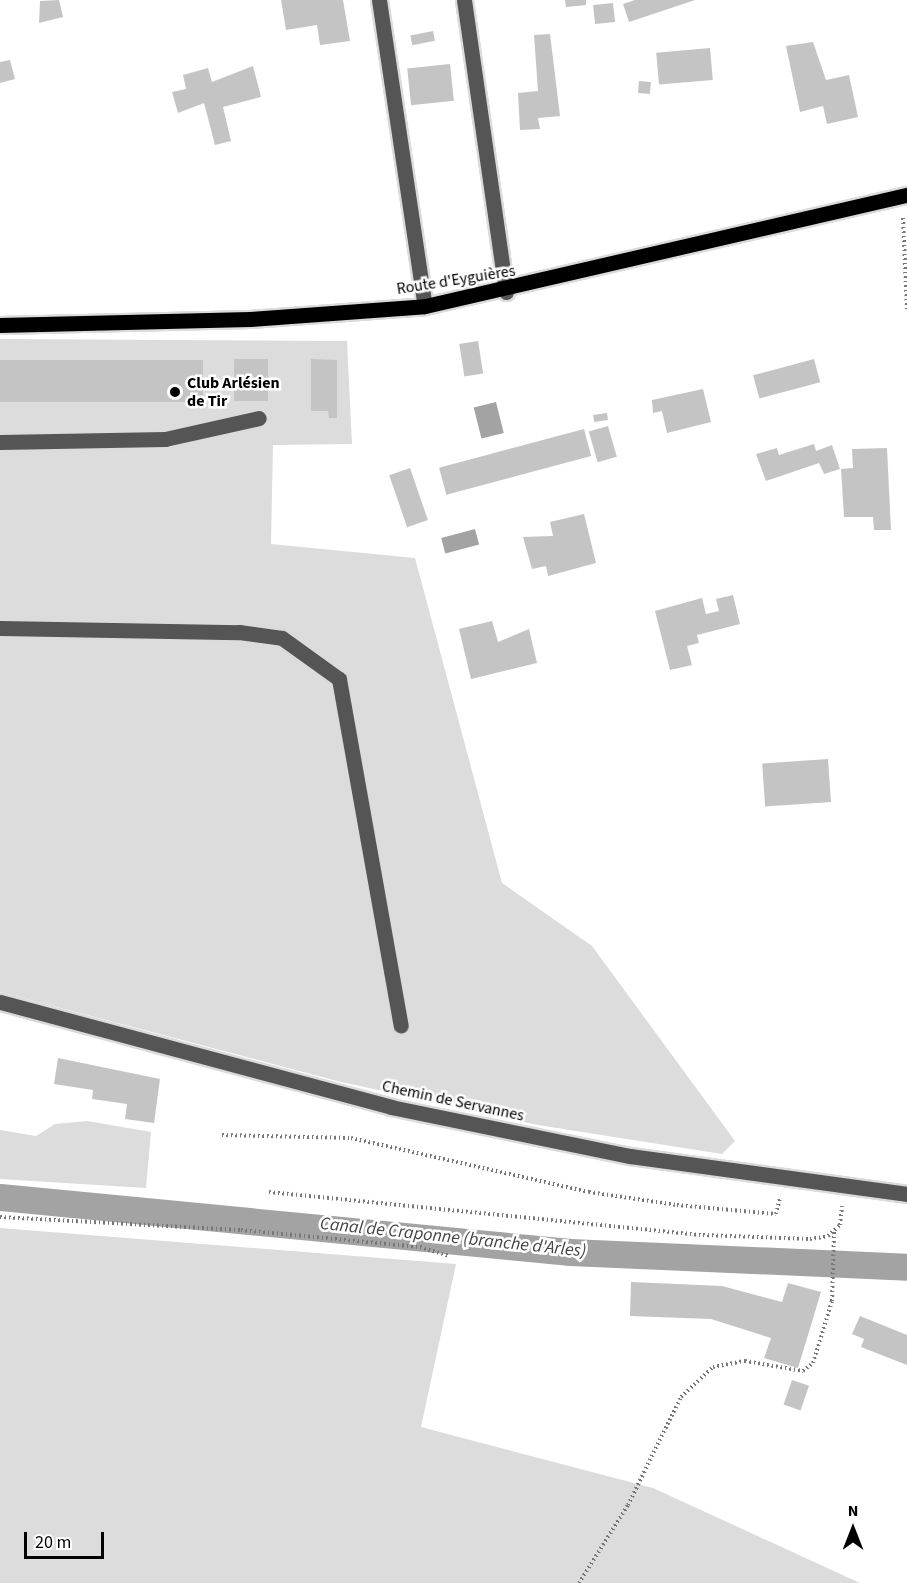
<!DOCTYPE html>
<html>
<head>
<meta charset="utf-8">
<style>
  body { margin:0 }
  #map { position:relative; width:907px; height:1583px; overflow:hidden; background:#fff; font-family:"Source Sans 3",sans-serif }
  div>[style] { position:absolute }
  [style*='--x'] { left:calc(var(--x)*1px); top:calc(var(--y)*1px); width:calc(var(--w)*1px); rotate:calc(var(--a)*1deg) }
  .green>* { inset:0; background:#dcdcdc }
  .water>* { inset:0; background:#a3a3a3; transform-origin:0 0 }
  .canal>* { height:27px; margin:-13.5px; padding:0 13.5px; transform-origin:13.5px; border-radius:13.5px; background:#a3a3a3 }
  .building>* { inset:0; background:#c4c4c4; transform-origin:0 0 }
  .path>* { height:4px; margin-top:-2px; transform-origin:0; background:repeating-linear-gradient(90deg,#777 0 1.5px,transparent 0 4.5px) }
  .roads { filter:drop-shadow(2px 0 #dbdbdb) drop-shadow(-2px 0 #dbdbdb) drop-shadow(0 2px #dbdbdb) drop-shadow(0 -2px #dbdbdb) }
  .minor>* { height:15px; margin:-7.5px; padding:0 7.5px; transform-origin:7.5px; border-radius:7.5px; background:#555 }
  .major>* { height:15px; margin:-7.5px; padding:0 7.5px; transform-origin:7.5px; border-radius:7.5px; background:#000 }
  .dots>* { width:16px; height:16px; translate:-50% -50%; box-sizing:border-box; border:3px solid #fff; border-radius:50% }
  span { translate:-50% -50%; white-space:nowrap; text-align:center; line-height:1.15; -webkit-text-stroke:5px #fff; paint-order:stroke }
  .street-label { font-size:16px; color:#000 }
  .poi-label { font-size:16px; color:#000; font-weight:700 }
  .left { translate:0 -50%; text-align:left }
  .water-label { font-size:18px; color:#444; font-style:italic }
  .north { position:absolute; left:823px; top:1499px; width:60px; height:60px; -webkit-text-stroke:4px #fff; paint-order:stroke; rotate:0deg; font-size:16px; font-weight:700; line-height:24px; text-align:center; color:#000 }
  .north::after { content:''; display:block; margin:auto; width:21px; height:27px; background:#000; clip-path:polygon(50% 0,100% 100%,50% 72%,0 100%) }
  .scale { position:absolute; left:24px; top:1532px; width:80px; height:27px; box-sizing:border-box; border:3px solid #000; border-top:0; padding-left:8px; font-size:18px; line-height:21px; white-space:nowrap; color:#000; -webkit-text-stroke:4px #fff; paint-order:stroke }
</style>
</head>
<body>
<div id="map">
  <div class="green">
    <div style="clip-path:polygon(0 339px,347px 341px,352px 444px,273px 445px,271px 544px,415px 558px,502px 883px,592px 946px,735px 1141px,722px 1154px,538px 1125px,337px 1081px,0 992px)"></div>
    <div style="clip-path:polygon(87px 1121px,151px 1132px,146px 1188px,0 1179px,0 1130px,36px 1136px,55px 1124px)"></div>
    <div style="clip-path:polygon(0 1228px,456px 1264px,421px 1427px,653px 1488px,860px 1583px,0 1583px)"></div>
  </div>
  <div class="water">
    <div style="left:496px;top:402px;width:32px;height:23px;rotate:76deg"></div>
    <div style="left:475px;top:529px;width:16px;height:35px;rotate:75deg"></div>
  </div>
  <div class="canal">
    <div style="--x:0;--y:1197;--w:573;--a:5.51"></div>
    <div style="--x:570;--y:1252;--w:337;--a:2.5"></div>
  </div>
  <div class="building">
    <div style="clip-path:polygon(59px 0,63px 17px,39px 23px,40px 1px)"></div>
    <div style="clip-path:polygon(281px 0,343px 0,350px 41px,320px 45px,317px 25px,286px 30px)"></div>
    <div style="clip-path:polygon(565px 0,586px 0,586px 5px,566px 7px)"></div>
    <div style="clip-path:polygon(635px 0,695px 0,629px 22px,623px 4px)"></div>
    <div style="left:613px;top:3px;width:19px;height:20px;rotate:84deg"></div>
    <div style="left:433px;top:31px;width:10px;height:23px;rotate:79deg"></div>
    <div style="clip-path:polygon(550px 34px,560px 116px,538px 118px,540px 129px,520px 130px,518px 93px,538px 91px,534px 35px)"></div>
    <div style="clip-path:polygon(813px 42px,826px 80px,849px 75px,858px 117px,827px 124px,823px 106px,800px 112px,786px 46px)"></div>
    <div style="left:710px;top:48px;width:32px;height:54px;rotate:85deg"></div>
    <div style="clip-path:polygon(10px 60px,15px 79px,0 83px,0 62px)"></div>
    <div style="left:450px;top:64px;width:37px;height:43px;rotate:84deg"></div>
    <div style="clip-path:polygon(253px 66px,261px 97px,223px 107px,231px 141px,215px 145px,204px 103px,178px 113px,172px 92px,186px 89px,183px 75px,208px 68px,212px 82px)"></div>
    <div style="left:639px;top:81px;width:12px;height:12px;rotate:5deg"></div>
    <div style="left:478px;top:341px;width:33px;height:19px;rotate:81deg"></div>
    <div style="left:268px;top:359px;width:42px;height:34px;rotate:90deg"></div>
    <div style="clip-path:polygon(311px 359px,337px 360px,337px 418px,329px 418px,328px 411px,311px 411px)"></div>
    <div style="left:814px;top:359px;width:24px;height:63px;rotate:75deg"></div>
    <div style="left:0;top:360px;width:203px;height:42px"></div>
    <div style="clip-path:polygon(703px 389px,711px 422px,667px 433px,662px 411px,653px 413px,652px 400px)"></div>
    <div style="left:607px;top:413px;width:7px;height:14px;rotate:82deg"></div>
    <div style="left:608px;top:426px;width:32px;height:20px;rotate:74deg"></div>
    <div style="left:584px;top:429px;width:28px;height:150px;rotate:75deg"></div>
    <div style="clip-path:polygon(814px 444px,816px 451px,832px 445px,840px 469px,824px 474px,819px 463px,766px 481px,756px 454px,777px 448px,779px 455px)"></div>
    <div style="clip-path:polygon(887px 448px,891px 530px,874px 530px,873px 517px,844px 517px,841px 469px,853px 468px,852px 449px)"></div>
    <div style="left:410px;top:468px;width:55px;height:22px;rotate:71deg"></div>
    <div style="clip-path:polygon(584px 514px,596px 563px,548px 576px,546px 566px,532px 569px,523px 537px,553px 536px,550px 522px)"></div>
    <div style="clip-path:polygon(733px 595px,740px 624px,697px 635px,699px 643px,687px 646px,692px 665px,670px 670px,655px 611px,702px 598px,706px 614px,719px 611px,716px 599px)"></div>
    <div style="clip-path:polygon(492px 621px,498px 642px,529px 629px,537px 663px,471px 679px,459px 629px)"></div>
    <div style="left:828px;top:759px;width:43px;height:66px;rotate:86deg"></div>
    <div style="clip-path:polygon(58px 1058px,160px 1079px,154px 1123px,125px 1119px,127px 1104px,92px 1099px,93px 1090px,54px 1084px)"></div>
    <div style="clip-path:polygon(631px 1282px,722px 1286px,782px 1302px,788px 1283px,821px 1292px,798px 1368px,764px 1358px,771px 1338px,711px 1319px,630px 1316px)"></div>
    <div style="clip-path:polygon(860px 1316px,907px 1335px,907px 1365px,861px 1347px,864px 1339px,852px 1334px)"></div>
    <div style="left:792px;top:1380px;width:18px;height:26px;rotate:19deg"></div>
  </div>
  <div class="path">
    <div style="--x:903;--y:218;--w:92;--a:87.5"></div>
    <div style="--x:222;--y:1135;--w:129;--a:1.3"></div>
    <div style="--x:351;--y:1138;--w:244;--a:12.8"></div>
    <div style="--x:589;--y:1192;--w:89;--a:8.4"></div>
    <div style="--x:677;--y:1205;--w:99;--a:5.2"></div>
    <div style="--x:776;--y:1214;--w:16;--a:-76"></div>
    <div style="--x:269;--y:1192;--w:436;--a:5.7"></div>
    <div style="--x:703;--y:1235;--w:107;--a:2.1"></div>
    <div style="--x:810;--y:1239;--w:18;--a:-9"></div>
    <div style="--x:828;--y:1236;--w:16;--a:-43"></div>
    <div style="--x:840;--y:1225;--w:19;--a:-84"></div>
    <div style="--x:0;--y:1217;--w:241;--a:3.1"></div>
    <div style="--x:241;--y:1230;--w:180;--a:5.4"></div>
    <div style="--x:420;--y:1247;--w:31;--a:17"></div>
    <div style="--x:579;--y:1583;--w:92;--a:-57.9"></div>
    <div style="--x:628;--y:1505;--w:120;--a:-63.9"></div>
    <div style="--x:681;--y:1397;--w:44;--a:-43.2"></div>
    <div style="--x:713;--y:1367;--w:33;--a:-11"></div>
    <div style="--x:745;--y:1361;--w:59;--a:9.8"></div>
    <div style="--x:803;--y:1371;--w:13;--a:-39"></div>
    <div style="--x:813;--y:1363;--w:65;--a:-73"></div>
    <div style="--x:832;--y:1301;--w:69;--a:-88.3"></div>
  </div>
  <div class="roads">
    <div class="minor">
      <div style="--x:379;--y:0;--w:309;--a:81.5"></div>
      <div style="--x:464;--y:0;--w:295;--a:81.8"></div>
      <div style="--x:0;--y:442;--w:165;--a:-1"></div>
      <div style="--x:165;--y:439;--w:96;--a:-12.6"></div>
      <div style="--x:0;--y:628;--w:239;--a:1"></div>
      <div style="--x:239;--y:632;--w:43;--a:7.9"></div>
      <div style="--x:282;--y:638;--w:70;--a:35.7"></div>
      <div style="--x:339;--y:679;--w:352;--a:79.9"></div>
      <div style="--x:0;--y:1002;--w:405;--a:15"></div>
      <div style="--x:391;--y:1107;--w:244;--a:11.6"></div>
      <div style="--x:630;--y:1156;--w:280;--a:7.8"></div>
    </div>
    <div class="major">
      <div style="--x:0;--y:325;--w:250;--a:-1.4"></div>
      <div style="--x:250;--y:319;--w:175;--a:-4.2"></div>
      <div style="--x:425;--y:306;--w:495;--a:-13"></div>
    </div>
  </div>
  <div class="dots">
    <div style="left:175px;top:392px;background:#000"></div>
  </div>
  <div class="street-label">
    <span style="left:456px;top:280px;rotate:-9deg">Route d'Eyguières</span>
    <span style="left:453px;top:1101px;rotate:12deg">Chemin de Servannes</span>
  </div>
  <div class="poi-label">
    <span class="left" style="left:187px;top:392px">Club Arlésien<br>de Tir</span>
  </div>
  <div class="water-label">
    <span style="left:453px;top:1238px;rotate:6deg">Canal de Craponne (branche d'Arles)</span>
  </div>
  <div class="north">N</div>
  <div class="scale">20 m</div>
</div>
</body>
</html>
